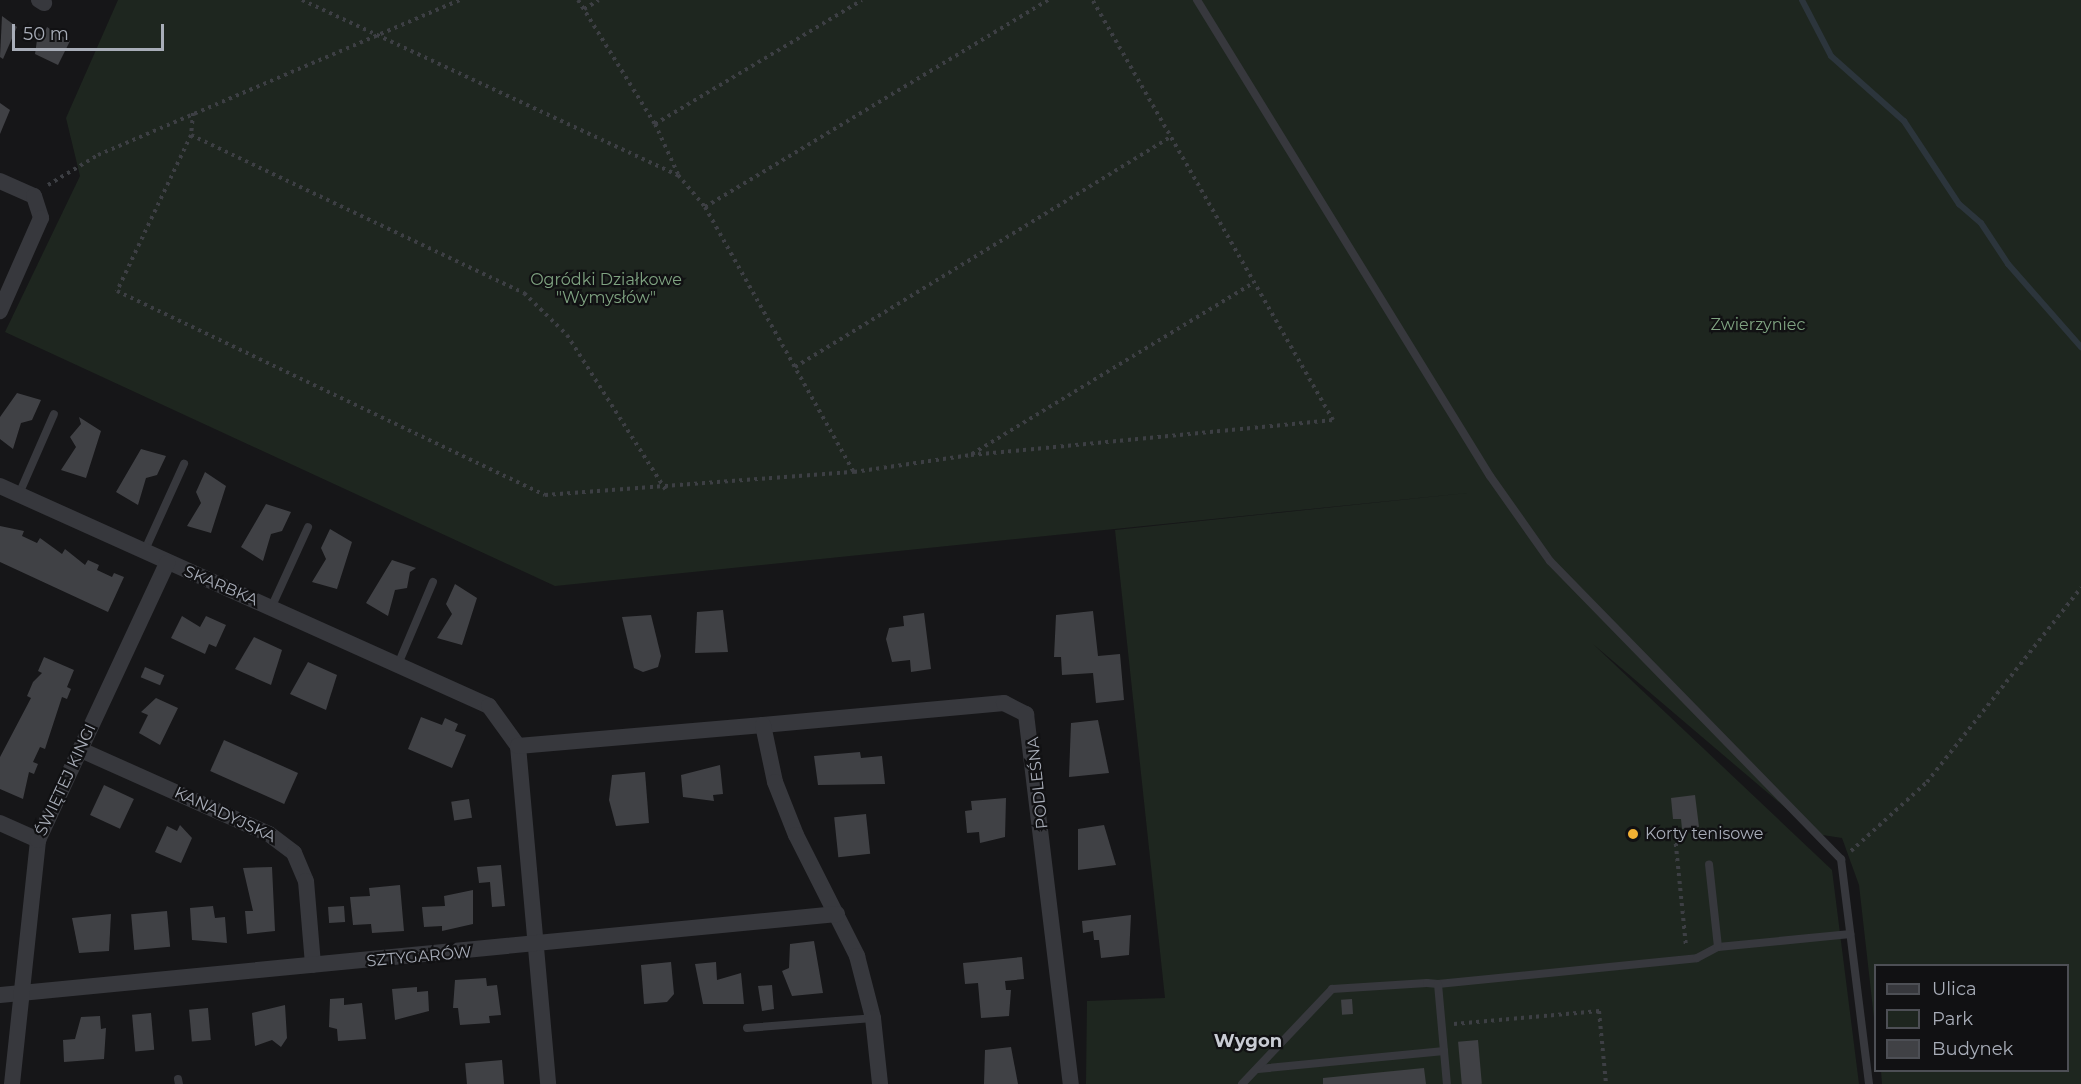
<!DOCTYPE html>
<html>
<head>
<meta charset="utf-8">
<style>
  body { margin:0 }
  #map { position:relative; width:2081px; height:1084px; overflow:hidden; background:#161618; font-family:Montserrat,sans-serif }
  div>[style] { position:absolute }
  [style*='--x'] { left:calc(var(--x)*1px); top:calc(var(--y)*1px); width:calc(var(--w)*1px); rotate:calc(var(--a)*1deg) }
  .green>* { inset:0; background:#1e261f }
  .stream>* { height:6px; margin:-3px; padding:0 3px; transform-origin:3px; border-radius:3px; background:#2c353c }
  .building>* { inset:0; background:#404145; transform-origin:0 0 }
  .path>* { height:4px; margin-top:-2px; transform-origin:0; background:repeating-linear-gradient(90deg,#3d3f44 0 3px,transparent 0 7.5px) }
  .lane>* { height:8px; margin:-4px; padding:0 4px; transform-origin:4px; border-radius:4px; background:#37383d }
  .street>* { height:16px; margin:-8px; padding:0 8px; transform-origin:8px; border-radius:8px; background:#37383d }
  .dots>* { width:16px; height:16px; translate:-50% -50%; box-sizing:border-box; border:3px solid #111113; border-radius:50% }
  span { translate:-50% -50%; white-space:nowrap; text-align:center; line-height:1.15; -webkit-text-stroke:4.5px #111113; paint-order:stroke }
  .park-label { font-size:16px; color:#7fa381 }
  .street-label { font-size:16px; color:#a8adb8 }
  .poi-label { font-size:16px; color:#a8adb8 }
  .left { translate:0 -50%; text-align:left }
  .neighbourhood-label { font-size:18px; color:#c9ccd4; font-weight:700 }
  .legend { position:absolute; left:1874px; top:964px; width:195px; height:108px; box-sizing:border-box; background:#111113; border:2px solid #4d4f55; margin:0; padding:8px 10px; list-style:none; font-size:18px; color:#a8adb8 }
  .legend li { display:flex; align-items:center; gap:12px; height:30px }
  .legend b { width:30px; border:2px solid #4d4f55 }
  .scale { position:absolute; left:12px; top:24px; width:152px; height:27px; box-sizing:border-box; border:3px solid #a8adb8; border-top:0; padding-left:8px; font-size:18px; line-height:21px; white-space:nowrap; color:#a8adb8; -webkit-text-stroke:4px #111113; paint-order:stroke }
</style>
</head>
<body>
<div id="map">
  <div class="green">
    <div style="clip-path:polygon(118px 0,2081px 0,2081px 1084px,1882px 1084px,1881px 1071px,2068px 1070px,2068px 966px,1876px 966px,1875px 1027px,1859px 885px,1842px 838px,1816px 834px,1593px 644px,1832px 870px,1859px 1084px,1086px 1084px,1087px 1001px,1165px 998px,1115px 530px,1477px 492px,555px 586px,5px 332px,80px 176px,66px 118px)"></div>
  </div>
  <div class="stream">
    <div style="--x:1802;--y:0;--w:63;--a:62.6"></div>
    <div style="--x:1831;--y:56;--w:98;--a:41.7"></div>
    <div style="--x:1904;--y:121;--w:100;--a:56.5"></div>
    <div style="--x:1959;--y:204;--w:29;--a:41"></div>
    <div style="--x:1981;--y:223;--w:49;--a:56.6"></div>
    <div style="--x:2008;--y:264;--w:111;--a:48.7"></div>
  </div>
  <div class="building">
    <div style="clip-path:polygon(2px 16px,17px 27px,3px 59px,0 57px)"></div>
    <div style="clip-path:polygon(47px 27px,70px 41px,58px 65px,35px 54px,38px 33px,43px 36px)"></div>
    <div style="clip-path:polygon(0 103px,10px 110px,0 134px)"></div>
    <div style="clip-path:polygon(17px 393px,41px 400px,32px 420px,21px 423px,13px 449px,0 439px,0 417px)"></div>
    <div style="clip-path:polygon(79px 417px,101px 431px,86px 478px,61px 470px,76px 447px,70px 437px,81px 424px)"></div>
    <div style="clip-path:polygon(141px 449px,166px 456px,157px 475px,146px 478px,138px 505px,116px 492px)"></div>
    <div style="clip-path:polygon(205px 472px,226px 486px,211px 533px,187px 526px,201px 503px,196px 492px)"></div>
    <div style="clip-path:polygon(266px 504px,291px 512px,282px 531px,271px 534px,263px 561px,241px 547px)"></div>
    <div style="clip-path:polygon(0 526px,24px 531px,22px 536px,37px 543px,40px 538px,62px 554px,65px 549px,85px 565px,88px 560px,99px 565px,97px 570px,112px 577px,114px 573px,124px 577px,108px 612px,0 562px)"></div>
    <div style="clip-path:polygon(330px 529px,352px 542px,337px 589px,312px 582px,326px 559px,321px 548px)"></div>
    <div style="clip-path:polygon(392px 560px,416px 568px,410px 572px,407px 588px,395px 590px,388px 616px,366px 603px)"></div>
    <div style="clip-path:polygon(455px 584px,477px 598px,462px 645px,437px 638px,452px 614px,446px 604px)"></div>
    <div style="clip-path:polygon(723px 610px,728px 652px,695px 653px,697px 612px)"></div>
    <div style="clip-path:polygon(1093px 611px,1098px 656px,1120px 654px,1124px 700px,1096px 703px,1093px 673px,1062px 675px,1061px 657px,1054px 657px,1056px 615px)"></div>
    <div style="clip-path:polygon(924px 613px,931px 669px,911px 672px,910px 660px,892px 662px,886px 639px,889px 628px,904px 626px,903px 616px)"></div>
    <div style="clip-path:polygon(651px 615px,661px 656px,658px 667px,643px 672px,634px 668px,622px 617px)"></div>
    <div style="clip-path:polygon(182px 616px,200px 627px,206px 616px,226px 625px,216px 647px,209px 644px,205px 654px,171px 638px)"></div>
    <div style="clip-path:polygon(254px 637px,282px 650px,271px 685px,235px 669px)"></div>
    <div style="clip-path:polygon(44px 657px,74px 670px,67px 687px,71px 689px,67px 699px,62px 697px,45px 749px,40px 747px,33px 762px,38px 764px,34px 774px,29px 772px,23px 799px,0 789px,0 757px,31px 698px,27px 696px,33px 682px,42px 673px,38px 671px)"></div>
    <div style="clip-path:polygon(308px 662px,337px 675px,326px 710px,290px 694px)"></div>
    <div style="left:145px;top:667px;width:21px;height:11px;rotate:23deg"></div>
    <div style="clip-path:polygon(156px 698px,178px 708px,160px 745px,139px 733px,148px 715px,141px 712px)"></div>
    <div style="clip-path:polygon(421px 717px,442px 725px,445px 718px,458px 724px,455px 731px,466px 735px,452px 768px,408px 749px)"></div>
    <div style="clip-path:polygon(1098px 720px,1109px 773px,1069px 777px,1071px 723px)"></div>
    <div style="left:224px;top:740px;width:81px;height:34px;rotate:24deg"></div>
    <div style="clip-path:polygon(860px 752px,861px 758px,882px 756px,885px 784px,818px 785px,814px 756px)"></div>
    <div style="clip-path:polygon(720px 765px,723px 794px,713px 795px,714px 801px,683px 797px,681px 775px)"></div>
    <div style="clip-path:polygon(645px 772px,649px 823px,616px 826px,609px 800px,612px 775px)"></div>
    <div style="left:104px;top:785px;width:33px;height:33px;rotate:25deg"></div>
    <div style="clip-path:polygon(1695px 795px,1699px 827px,1682px 829px,1681px 819px,1673px 819px,1671px 798px)"></div>
    <div style="clip-path:polygon(1006px 798px,1005px 837px,980px 843px,979px 832px,967px 833px,965px 811px,972px 810px,971px 801px)"></div>
    <div style="left:469px;top:799px;width:19px;height:18px;rotate:81deg"></div>
    <div style="left:866px;top:814px;width:40px;height:32px;rotate:84deg"></div>
    <div style="clip-path:polygon(180px 825px,192px 838px,181px 863px,155px 852px,167px 826px,177px 831px)"></div>
    <div style="clip-path:polygon(1104px 825px,1116px 865px,1078px 870px,1078px 829px)"></div>
    <div style="clip-path:polygon(501px 865px,505px 906px,492px 907px,490px 882px,479px 883px,477px 867px)"></div>
    <div style="clip-path:polygon(272px 867px,275px 931px,247px 934px,245px 911px,253px 911px,243px 868px)"></div>
    <div style="clip-path:polygon(400px 885px,404px 931px,372px 933px,371px 924px,353px 925px,350px 897px,370px 896px,369px 888px)"></div>
    <div style="clip-path:polygon(473px 890px,473px 924px,442px 931px,442px 926px,424px 927px,422px 907px,445px 906px,444px 896px)"></div>
    <div style="clip-path:polygon(213px 906px,215px 918px,225px 917px,227px 943px,192px 940px,190px 908px)"></div>
    <div style="left:344px;top:906px;width:16px;height:16px;rotate:86deg"></div>
    <div style="left:167px;top:911px;width:36px;height:36px;rotate:85deg"></div>
    <div style="clip-path:polygon(111px 914px,109px 951px,79px 953px,72px 918px)"></div>
    <div style="clip-path:polygon(1131px 915px,1129px 955px,1101px 958px,1099px 940px,1094px 940px,1093px 931px,1083px 933px,1082px 921px)"></div>
    <div style="clip-path:polygon(814px 941px,823px 993px,792px 996px,782px 971px,789px 968px,790px 944px)"></div>
    <div style="clip-path:polygon(1022px 957px,1024px 979px,1005px 981px,1006px 990px,1011px 990px,1009px 1016px,981px 1018px,978px 983px,965px 984px,963px 963px)"></div>
    <div style="clip-path:polygon(671px 962px,674px 994px,667px 1002px,644px 1004px,641px 965px)"></div>
    <div style="clip-path:polygon(716px 962px,717px 980px,741px 973px,744px 1004px,703px 1004px,695px 964px)"></div>
    <div style="clip-path:polygon(486px 978px,487px 986px,497px 985px,501px 1015px,489px 1016px,490px 1023px,460px 1025px,458px 1008px,453px 1008px,455px 980px)"></div>
    <div style="clip-path:polygon(772px 985px,774px 1009px,762px 1011px,758px 986px)"></div>
    <div style="clip-path:polygon(417px 987px,417px 992px,428px 991px,429px 1011px,395px 1020px,392px 989px)"></div>
    <div style="clip-path:polygon(344px 998px,344px 1005px,362px 1003px,366px 1039px,338px 1041px,337px 1029px,329px 1027px,330px 999px)"></div>
    <div style="left:1352px;top:999px;width:15px;height:11px;rotate:86deg"></div>
    <div style="clip-path:polygon(285px 1005px,287px 1038px,281px 1047px,272px 1040px,255px 1046px,252px 1013px)"></div>
    <div style="left:208px;top:1008px;width:32px;height:19px;rotate:85deg"></div>
    <div style="left:151px;top:1013px;width:37px;height:19px;rotate:85deg"></div>
    <div style="clip-path:polygon(100px 1016px,101px 1029px,106px 1028px,104px 1059px,64px 1062px,63px 1040px,75px 1039px,81px 1017px)"></div>
    <div style="left:1478px;top:1040px;width:44px;height:20px;rotate:85deg"></div>
    <div style="clip-path:polygon(1011px 1047px,1018px 1084px,984px 1084px,985px 1050px)"></div>
    <div style="left:502px;top:1060px;width:24px;height:37px;rotate:85deg"></div>
    <div style="clip-path:polygon(1424px 1068px,1426px 1084px,1323px 1084px,1323px 1078px)"></div>
  </div>
  <div class="path">
    <div style="--x:302;--y:0;--w:415;--a:25"></div>
    <div style="--x:678;--y:175;--w:42;--a:49.8"></div>
    <div style="--x:705;--y:207;--w:304;--a:60.7"></div>
    <div style="--x:578;--y:0;--w:146;--a:58.2"></div>
    <div style="--x:655;--y:124;--w:55;--a:65.3"></div>
    <div style="--x:584;--y:9;--w:17;--a:-31"></div>
    <div style="--x:193;--y:113;--w:22;--a:95"></div>
    <div style="--x:191;--y:135;--w:173;--a:115.4"></div>
    <div style="--x:117;--y:291;--w:474;--a:25.5"></div>
    <div style="--x:545;--y:495;--w:310;--a:-4.3"></div>
    <div style="--x:854;--y:472;--w:118;--a:-8.3"></div>
    <div style="--x:971;--y:455;--w:364;--a:-5.5"></div>
    <div style="--x:1333;--y:420;--w:484;--a:-119.8"></div>
    <div style="--x:655;--y:124;--w:241;--a:-30.9"></div>
    <div style="--x:191;--y:135;--w:369;--a:25.4"></div>
    <div style="--x:524;--y:293;--w:60;--a:44.3"></div>
    <div style="--x:567;--y:335;--w:183;--a:57.5"></div>
    <div style="--x:48;--y:185;--w:58;--a:-31"></div>
    <div style="--x:98;--y:155;--w:394;--a:-23.2"></div>
    <div style="--x:705;--y:207;--w:401;--a:-31.1"></div>
    <div style="--x:795;--y:367;--w:439;--a:-31.5"></div>
    <div style="--x:972;--y:454;--w:329;--a:-31.3"></div>
    <div style="--x:1675;--y:836;--w:111;--a:84.3"></div>
    <div style="--x:1851;--y:851;--w:103;--a:-42.2"></div>
    <div style="--x:1927;--y:782;--w:248;--a:-51.6"></div>
    <div style="--x:1454;--y:1024;--w:146;--a:-5.1"></div>
    <div style="--x:1599;--y:1011;--w:73;--a:84.5"></div>
  </div>
  <div class="lane">
    <div style="--x:1197;--y:0;--w:559;--a:58.39"></div>
    <div style="--x:1490;--y:476;--w:104;--a:54.8"></div>
    <div style="--x:1550;--y:561;--w:417;--a:45.7"></div>
    <div style="--x:1841;--y:859;--w:227;--a:82.9"></div>
    <div style="--x:19;--y:494;--w:87;--a:-66.4"></div>
    <div style="--x:144;--y:552;--w:97;--a:-65.6"></div>
    <div style="--x:271;--y:608;--w:89;--a:-65.4"></div>
    <div style="--x:399;--y:662;--w:87;--a:-67"></div>
    <div style="--x:1718;--y:947;--w:133;--a:-5.6"></div>
    <div style="--x:1438;--y:984;--w:260;--a:-5.7"></div>
    <div style="--x:1697;--y:958;--w:24;--a:-28"></div>
    <div style="--x:1718;--y:947;--w:83;--a:-96.2"></div>
    <div style="--x:747;--y:1028;--w:126;--a:-4.5"></div>
    <div style="--x:1258;--y:1069;--w:187;--a:-5.5"></div>
    <div style="--x:178;--y:1079;--w:5;--a:79"></div>
    <div style="--x:1242;--y:1084;--w:131;--a:-46.5"></div>
    <div style="--x:1332;--y:989;--w:95;--a:-3.6"></div>
    <div style="--x:1427;--y:983;--w:11;--a:5"></div>
    <div style="--x:1438;--y:984;--w:100;--a:84.9"></div>
  </div>
  <div class="street">
    <div style="--x:39;--y:0;--w:6;--a:31"></div>
    <div style="--x:0;--y:181;--w:37;--a:24"></div>
    <div style="--x:34;--y:196;--w:23;--a:72"></div>
    <div style="--x:41;--y:218;--w:102;--a:113.8"></div>
    <div style="--x:0;--y:486;--w:536;--a:24.22"></div>
    <div style="--x:489;--y:706;--w:49;--a:54.1"></div>
    <div style="--x:518;--y:746;--w:339;--a:84.9"></div>
    <div style="--x:763;--y:725;--w:242;--a:-5.2"></div>
    <div style="--x:1004;--y:703;--w:25;--a:27"></div>
    <div style="--x:1026;--y:714;--w:373;--a:83.1"></div>
    <div style="--x:518;--y:746;--w:246;--a:-4.9"></div>
    <div style="--x:763;--y:725;--w:58;--a:78.1"></div>
    <div style="--x:775;--y:782;--w:57;--a:68.4"></div>
    <div style="--x:796;--y:835;--w:136;--a:63.2"></div>
    <div style="--x:857;--y:956;--w:64;--a:75.5"></div>
    <div style="--x:873;--y:1018;--w:66;--a:83.9"></div>
    <div style="--x:81;--y:750;--w:206;--a:24.1"></div>
    <div style="--x:269;--y:834;--w:31;--a:37"></div>
    <div style="--x:294;--y:853;--w:30;--a:67"></div>
    <div style="--x:306;--y:881;--w:84;--a:85.2"></div>
    <div style="--x:0;--y:823;--w:42;--a:24.1"></div>
    <div style="--x:0;--y:995;--w:841;--a:-5.53"></div>
    <div style="--x:12;--y:1084;--w:245;--a:-83.9"></div>
    <div style="--x:38;--y:840;--w:306;--a:-65"></div>
  </div>
  <div class="dots">
    <div style="left:1633px;top:834px;background:#f2b134"></div>
  </div>
  <div class="park-label">
    <span style="left:606px;top:289px">Ogródki Działkowe<br>"Wymysłów"</span>
    <span style="left:1758px;top:325px">Zwierzyniec</span>
  </div>
  <div class="street-label">
    <span style="left:221px;top:586px;rotate:23deg">SKARBKA</span>
    <span style="left:66px;top:780px;rotate:-65deg">ŚWIĘTEJ KINGI</span>
    <span style="left:1038px;top:783px;rotate:-96deg">PODLEŚNA</span>
    <span style="left:225px;top:815px;rotate:25deg">KANADYJSKA</span>
    <span style="left:419px;top:957px;rotate:-5deg">SZTYGARÓW</span>
  </div>
  <div class="poi-label">
    <span class="left" style="left:1645px;top:834px">Korty tenisowe</span>
  </div>
  <div class="neighbourhood-label">
    <span style="left:1248px;top:1041px">Wygon</span>
  </div>
  <ul class="legend">
  <li><b style="height:8px;background:#37383d"></b>Ulica</li>
  <li><b style="height:16px;background:#1e261f"></b>Park</li>
  <li><b style="height:16px;background:#404145"></b>Budynek</li>
  </ul>
  <div class="scale">50 m</div>
</div>
</body>
</html>
